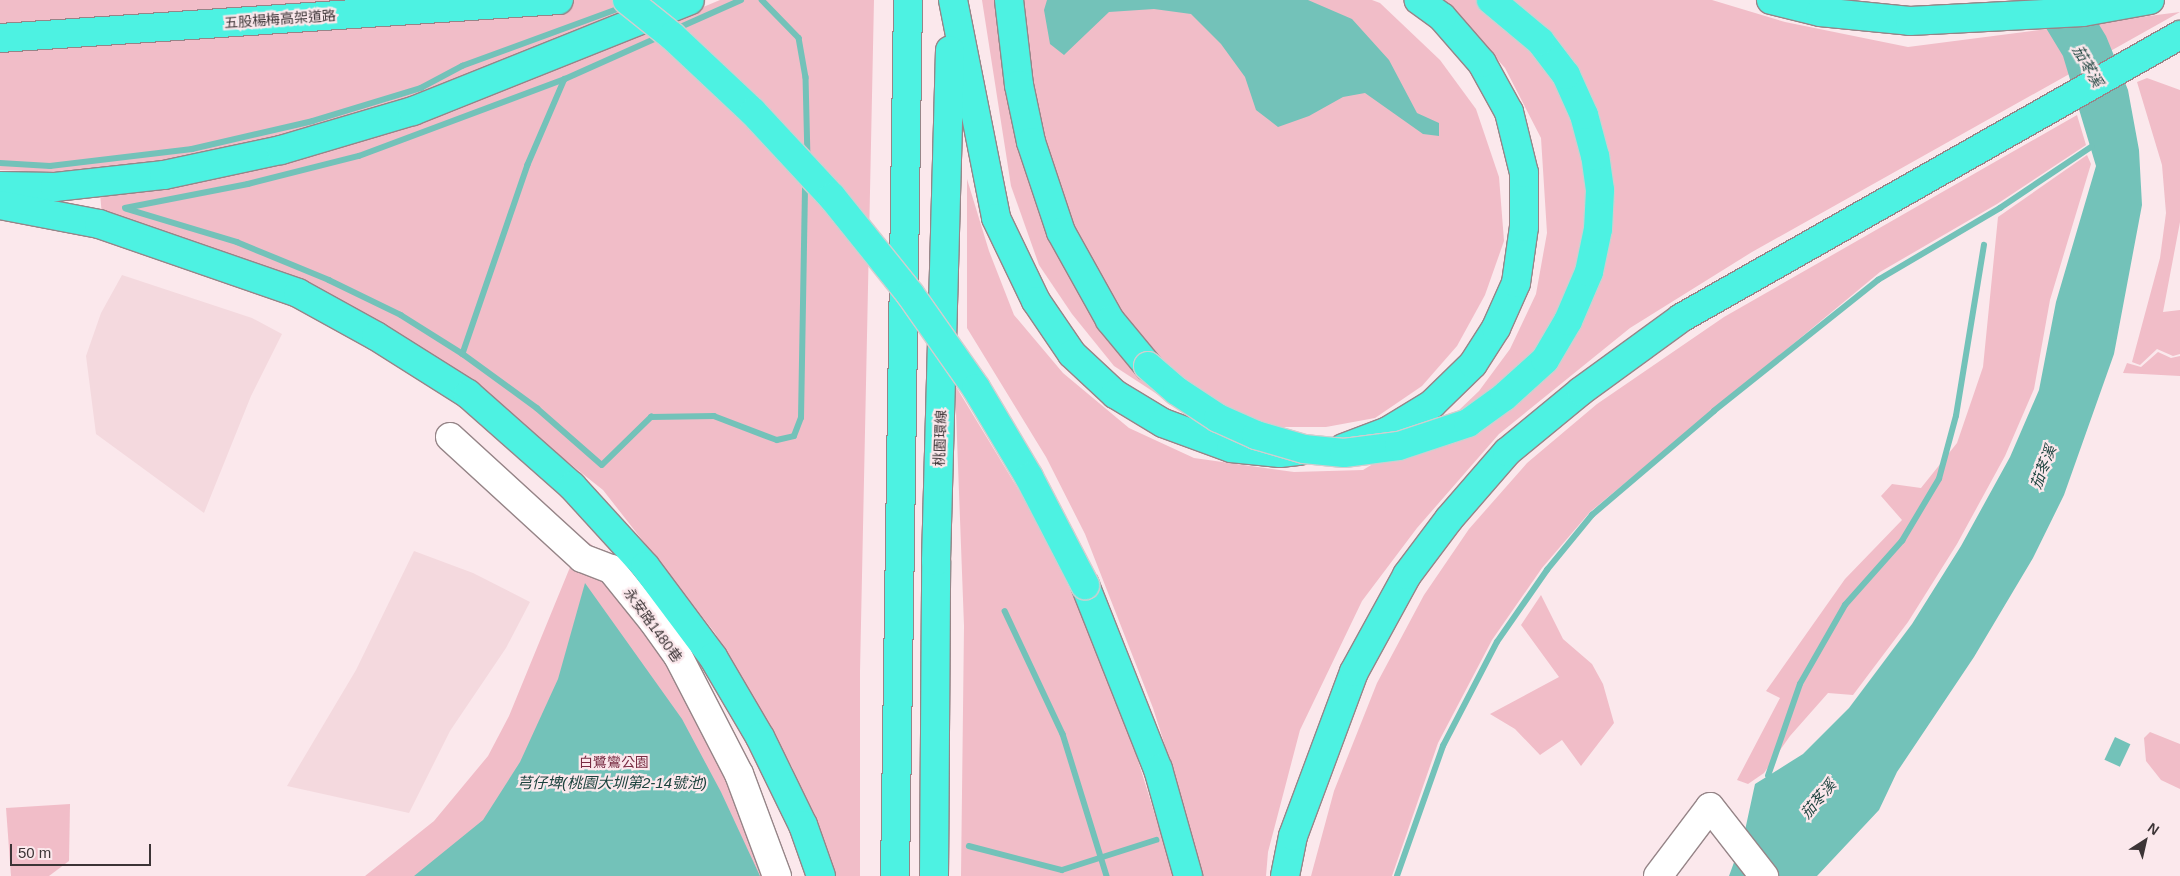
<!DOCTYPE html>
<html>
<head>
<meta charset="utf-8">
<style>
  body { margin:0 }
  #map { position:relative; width:2180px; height:876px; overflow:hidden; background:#fbe8ec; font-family:Helvetica,"Noto Sans TC",sans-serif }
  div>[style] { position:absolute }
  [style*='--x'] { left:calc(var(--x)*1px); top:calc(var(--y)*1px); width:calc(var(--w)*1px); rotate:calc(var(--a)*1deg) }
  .built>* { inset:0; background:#f4d9de }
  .green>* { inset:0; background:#f1bdc8 }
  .water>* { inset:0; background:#73c2b9; transform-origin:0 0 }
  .stream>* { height:5.5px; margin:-2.75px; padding:0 2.75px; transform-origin:2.75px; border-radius:2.75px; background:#73c2b9 }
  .roads { filter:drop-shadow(1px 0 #968588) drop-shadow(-1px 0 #968588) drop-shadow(0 1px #968588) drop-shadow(0 -1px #968588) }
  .minor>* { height:28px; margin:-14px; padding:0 14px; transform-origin:14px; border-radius:14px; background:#fff }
  .highway>* { height:28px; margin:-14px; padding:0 14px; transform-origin:14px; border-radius:14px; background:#4df2e2 }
  .bridges { filter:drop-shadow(1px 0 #d0cecf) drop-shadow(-1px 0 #d0cecf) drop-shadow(0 1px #d0cecf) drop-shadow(0 -1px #d0cecf) }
  .highway-bridge>* { height:28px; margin:-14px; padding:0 14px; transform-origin:14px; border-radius:14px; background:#4df2e2 }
  span { translate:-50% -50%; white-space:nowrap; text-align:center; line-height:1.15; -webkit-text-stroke:4.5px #fbe8ec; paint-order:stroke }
  .street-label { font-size:14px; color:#3c3436 }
  .park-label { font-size:14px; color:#792c43 }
  .water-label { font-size:15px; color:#1d433e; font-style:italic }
  .north { position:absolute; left:2120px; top:816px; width:50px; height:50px; -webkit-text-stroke:4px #fbe8ec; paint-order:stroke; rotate:35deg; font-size:14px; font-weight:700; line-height:20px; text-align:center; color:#3c3436 }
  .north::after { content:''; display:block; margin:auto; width:18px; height:22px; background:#3c3436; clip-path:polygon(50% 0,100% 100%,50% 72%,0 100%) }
  .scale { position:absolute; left:10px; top:844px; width:141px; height:22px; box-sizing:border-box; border:2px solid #3c3436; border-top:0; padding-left:6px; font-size:15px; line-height:18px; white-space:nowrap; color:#3c3436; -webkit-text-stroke:4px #fbe8ec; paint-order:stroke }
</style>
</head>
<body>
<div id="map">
  <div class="built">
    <div style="clip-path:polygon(122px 275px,252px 318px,282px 334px,251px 396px,204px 513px,96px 434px,86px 356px,101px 313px)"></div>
    <div style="clip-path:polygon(414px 551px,473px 573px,530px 602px,506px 648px,450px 731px,409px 813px,287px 786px,356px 670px)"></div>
  </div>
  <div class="green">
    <div style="clip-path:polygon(0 0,664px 0,425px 98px,264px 143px,144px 163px,52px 172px,0 170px)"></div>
    <div style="clip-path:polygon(720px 0,874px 0,860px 672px,860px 876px,831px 876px,792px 767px,715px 633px,603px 490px,451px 369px,333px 297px,236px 256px,102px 216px,100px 193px,208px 177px,326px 151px,452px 112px)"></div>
    <div style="clip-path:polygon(982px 0,1372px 0,1380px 3px,1440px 60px,1476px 109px,1499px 177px,1504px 241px,1485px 295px,1457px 346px,1422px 386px,1375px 418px,1326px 427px,1280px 427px,1186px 413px,1114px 366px,1072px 314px,1039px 265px,1011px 186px)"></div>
    <div style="clip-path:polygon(1444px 0,1712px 0,1785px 22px,1908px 47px,2180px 12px,1752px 252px,1630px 328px,1499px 434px,1417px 528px,1362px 601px,1300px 730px,1268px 852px,1266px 876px,1201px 876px,1181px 796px,1153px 708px,1085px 534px,1046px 457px,967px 328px,967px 179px,989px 251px,1014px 315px,1063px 373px,1129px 428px,1194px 458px,1294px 472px,1363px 470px,1457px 412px,1479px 391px,1510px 349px,1536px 294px,1547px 233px,1541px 138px,1505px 68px)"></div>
    <div style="clip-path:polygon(2147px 78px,2180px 90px,2180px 222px,2163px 312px,2180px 310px,2180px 354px,2173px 356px,2157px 349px,2140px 365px,2132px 362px,2160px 258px,2166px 213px,2162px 165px,2137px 82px)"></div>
    <div style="clip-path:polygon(2077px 115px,2086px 145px,1997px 204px,1880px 272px,1590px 512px,1542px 568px,1492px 640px,1438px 743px,1392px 876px,1311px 876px,1334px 791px,1377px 683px,1424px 595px,1469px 529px,1527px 463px,1597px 404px,1724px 317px)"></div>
    <div style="clip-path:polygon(2087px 155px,2091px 164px,2050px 300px,2034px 389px,2005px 456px,1957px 544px,1908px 622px,1853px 695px,1828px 693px,1790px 736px,1764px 773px,1748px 784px,1737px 780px,1780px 698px,1766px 691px,1845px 579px,1902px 520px,1881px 496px,1892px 484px,1921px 488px,1957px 443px,1983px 367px,1998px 217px)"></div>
    <div style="clip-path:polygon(2158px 352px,2171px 358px,2180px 356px,2180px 376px,2123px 373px,2127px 363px,2141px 367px)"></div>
    <div style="clip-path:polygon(955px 385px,1043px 530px,1117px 693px,1174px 876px,961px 876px,964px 626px)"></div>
    <div style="clip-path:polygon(582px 538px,623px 567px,788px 876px,365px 876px,434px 821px,488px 756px,509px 716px)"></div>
    <div style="clip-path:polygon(1541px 595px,1563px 639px,1592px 664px,1603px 684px,1614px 723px,1581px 766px,1562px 740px,1540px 755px,1515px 729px,1490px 714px,1559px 677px,1521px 625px)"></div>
    <div style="clip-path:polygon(2150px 732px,2180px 744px,2180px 789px,2161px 780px,2146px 761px,2144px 738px)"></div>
    <div style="clip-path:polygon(70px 804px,69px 861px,49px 876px,11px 876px,6px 808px)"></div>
  </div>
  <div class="water">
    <div style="clip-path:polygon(1047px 0,1308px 0,1352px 19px,1389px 60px,1417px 113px,1439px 123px,1439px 136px,1423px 134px,1365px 93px,1343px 97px,1309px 116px,1278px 127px,1256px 110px,1245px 77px,1221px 44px,1191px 14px,1154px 9px,1109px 12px,1064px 55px,1050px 44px,1044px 10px)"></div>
    <div style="clip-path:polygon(2029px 0,2084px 0,2106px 36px,2128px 90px,2139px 150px,2142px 205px,2114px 354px,2064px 495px,2033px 558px,1974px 657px,1897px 772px,1879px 810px,1817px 876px,1729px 876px,1744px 835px,1755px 784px,1803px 754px,1849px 708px,1912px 624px,1961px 546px,2010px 457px,2039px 390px,2056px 302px,2096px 166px,2063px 56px)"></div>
    <div style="clip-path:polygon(585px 583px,682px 719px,721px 792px,760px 876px,414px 876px,483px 820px,520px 762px,558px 679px)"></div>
    <div style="left:2115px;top:737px;width:17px;height:25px;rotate:25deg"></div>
  </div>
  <div class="stream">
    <div style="--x:762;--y:0;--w:53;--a:45.8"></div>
    <div style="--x:799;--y:38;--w:40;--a:80"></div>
    <div style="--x:806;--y:77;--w:82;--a:88.6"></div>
    <div style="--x:676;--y:29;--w:71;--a:-24"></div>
    <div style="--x:565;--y:79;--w:103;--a:-24.1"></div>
    <div style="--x:0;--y:163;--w:50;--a:3.4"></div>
    <div style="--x:50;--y:166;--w:143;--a:-6.8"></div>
    <div style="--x:192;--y:149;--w:124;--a:-13"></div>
    <div style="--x:313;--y:121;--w:113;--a:-17"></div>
    <div style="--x:421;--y:88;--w:47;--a:-28.2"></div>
    <div style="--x:462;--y:66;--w:171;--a:-20.1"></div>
    <div style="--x:125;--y:208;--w:125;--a:-11"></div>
    <div style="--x:248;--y:184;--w:114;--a:-14.2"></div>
    <div style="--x:359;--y:156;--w:220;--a:-20.5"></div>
    <div style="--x:565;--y:79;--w:94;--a:113.3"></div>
    <div style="--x:528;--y:165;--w:200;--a:109"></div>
    <div style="--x:463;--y:354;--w:92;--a:36.1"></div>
    <div style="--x:537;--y:408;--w:86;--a:41.2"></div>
    <div style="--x:602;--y:465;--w:69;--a:-44.4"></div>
    <div style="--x:651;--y:417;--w:63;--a:-0.9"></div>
    <div style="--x:714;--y:416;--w:67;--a:20.9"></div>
    <div style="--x:777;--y:440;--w:17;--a:-13"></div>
    <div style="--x:794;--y:436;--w:19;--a:-69"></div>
    <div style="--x:801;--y:418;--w:237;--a:-89"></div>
    <div style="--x:127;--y:209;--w:115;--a:16.7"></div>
    <div style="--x:237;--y:242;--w:100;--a:22.4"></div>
    <div style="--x:329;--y:280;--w:80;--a:25.9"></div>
    <div style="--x:401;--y:315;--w:73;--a:32.2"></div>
    <div style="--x:1005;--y:611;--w:136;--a:64.8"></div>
    <div style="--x:1063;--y:734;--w:149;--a:72.8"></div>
    <div style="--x:1768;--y:776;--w:97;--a:-70.8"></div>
    <div style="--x:1800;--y:684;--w:91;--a:-60.3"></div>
    <div style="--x:1845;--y:605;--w:86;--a:-48.3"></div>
    <div style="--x:1902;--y:541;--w:72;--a:-59.2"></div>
    <div style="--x:1939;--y:479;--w:65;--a:-74.9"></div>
    <div style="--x:1956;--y:416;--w:173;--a:-80.7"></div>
    <div style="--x:969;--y:846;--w:96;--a:14.5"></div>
    <div style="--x:1062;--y:870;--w:99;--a:-17.7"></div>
    <div style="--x:1397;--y:876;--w:138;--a:-70.5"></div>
    <div style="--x:1443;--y:746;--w:117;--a:-62.6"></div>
    <div style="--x:1497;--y:642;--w:88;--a:-55.2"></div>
    <div style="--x:1547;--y:570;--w:71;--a:-50.7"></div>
    <div style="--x:1592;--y:515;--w:160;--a:-40.4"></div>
    <div style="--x:1714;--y:411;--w:210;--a:-38.6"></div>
    <div style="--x:1878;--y:280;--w:142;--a:-30.5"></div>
    <div style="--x:2000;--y:208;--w:110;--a:-33.8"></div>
  </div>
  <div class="roads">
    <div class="minor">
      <div style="--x:450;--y:437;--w:179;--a:42.5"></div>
      <div style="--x:582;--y:558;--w:31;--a:21"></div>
      <div style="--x:611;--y:569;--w:67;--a:51.1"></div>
      <div style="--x:653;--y:621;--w:43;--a:54.5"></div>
      <div style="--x:678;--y:656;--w:133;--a:62.7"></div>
      <div style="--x:739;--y:774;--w:109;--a:69.6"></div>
      <div style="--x:1658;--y:876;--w:86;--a:-53"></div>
      <div style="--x:1710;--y:807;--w:88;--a:52"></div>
    </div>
    <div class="highway">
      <div style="--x:953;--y:0;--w:222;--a:78.8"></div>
      <div style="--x:996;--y:218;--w:92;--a:64.3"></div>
      <div style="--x:1036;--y:301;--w:64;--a:55.8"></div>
      <div style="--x:1072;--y:354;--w:59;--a:42.9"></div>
      <div style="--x:1115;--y:394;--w:56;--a:31.1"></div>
      <div style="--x:1163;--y:423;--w:72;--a:20.2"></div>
      <div style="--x:1231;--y:448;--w:49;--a:5.8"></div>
      <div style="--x:1280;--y:453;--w:20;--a:-6"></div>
      <div style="--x:1009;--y:0;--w:86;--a:83.3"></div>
      <div style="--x:1019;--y:85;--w:58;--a:78.1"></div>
      <div style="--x:1031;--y:142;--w:95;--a:71.6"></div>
      <div style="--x:1061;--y:232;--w:101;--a:60.9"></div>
      <div style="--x:1110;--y:320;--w:60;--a:50.4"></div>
      <div style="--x:1771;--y:0;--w:50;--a:13.8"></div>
      <div style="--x:1820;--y:12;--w:90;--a:5.7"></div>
      <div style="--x:1910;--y:21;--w:173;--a:-3"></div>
      <div style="--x:2083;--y:12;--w:68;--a:-10.2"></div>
      <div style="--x:0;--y:38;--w:560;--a:-3.89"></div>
      <div style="--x:0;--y:186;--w:55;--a:1"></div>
      <div style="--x:55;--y:187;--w:110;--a:-6.3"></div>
      <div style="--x:164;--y:175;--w:120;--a:-12.1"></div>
      <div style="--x:281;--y:150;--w:138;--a:-16.5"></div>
      <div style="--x:413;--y:111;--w:298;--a:-21.8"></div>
      <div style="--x:0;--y:205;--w:101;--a:10.9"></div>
      <div style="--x:99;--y:224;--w:211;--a:19.1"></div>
      <div style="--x:298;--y:293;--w:89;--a:28.9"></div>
      <div style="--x:376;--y:336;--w:109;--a:32.2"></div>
      <div style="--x:468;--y:394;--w:139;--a:41.5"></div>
      <div style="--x:572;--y:486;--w:108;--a:47.6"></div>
      <div style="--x:645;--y:566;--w:114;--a:53.2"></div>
      <div style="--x:713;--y:657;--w:93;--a:59.6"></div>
      <div style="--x:760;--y:737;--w:98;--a:64"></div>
      <div style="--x:803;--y:825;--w:54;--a:70.6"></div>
      <div style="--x:1343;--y:448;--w:48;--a:-20.7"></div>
      <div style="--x:1388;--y:431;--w:52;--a:-31.5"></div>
      <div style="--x:1432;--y:404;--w:57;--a:-44.3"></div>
      <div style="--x:1473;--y:364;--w:43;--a:-57.4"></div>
      <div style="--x:1496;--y:328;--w:49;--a:-66"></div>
      <div style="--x:1516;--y:283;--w:57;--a:-81.9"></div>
      <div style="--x:1524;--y:227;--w:54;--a:-90"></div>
      <div style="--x:1524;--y:173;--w:63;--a:-103.8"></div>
      <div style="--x:1509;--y:112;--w:56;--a:-118.9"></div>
      <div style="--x:1482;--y:63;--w:61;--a:-131"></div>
      <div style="--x:1442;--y:17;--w:29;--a:-144"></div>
      <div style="--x:1085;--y:585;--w:198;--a:68.4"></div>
      <div style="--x:1158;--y:769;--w:111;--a:74.3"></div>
      <div style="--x:895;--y:876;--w:876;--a:-89.15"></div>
      <div style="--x:934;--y:876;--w:315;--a:-89.6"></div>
      <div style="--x:936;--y:561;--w:511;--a:-88.43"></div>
      <div style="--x:1285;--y:876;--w:41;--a:-78.7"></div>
      <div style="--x:1293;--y:836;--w:175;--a:-69.6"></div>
      <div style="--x:1354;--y:672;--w:111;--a:-61.3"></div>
      <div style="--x:1407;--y:575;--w:70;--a:-53.1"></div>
      <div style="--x:1449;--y:519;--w:89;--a:-49.1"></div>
      <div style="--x:1507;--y:452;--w:96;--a:-39.5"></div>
      <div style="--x:1581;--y:391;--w:124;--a:-36.1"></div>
      <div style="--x:1681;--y:318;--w:574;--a:-29.56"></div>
    </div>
  </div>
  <div class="bridges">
    <div class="highway-bridge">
      <div style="--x:627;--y:0;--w:58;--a:38.7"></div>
      <div style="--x:672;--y:36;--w:111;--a:43.2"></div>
      <div style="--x:753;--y:112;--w:116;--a:47.1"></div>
      <div style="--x:832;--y:197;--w:124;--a:51.2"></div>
      <div style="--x:910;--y:294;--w:115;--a:54.9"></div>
      <div style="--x:976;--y:388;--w:104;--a:59.2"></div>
      <div style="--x:1029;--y:477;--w:122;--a:62.6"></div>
      <div style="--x:1148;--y:366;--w:38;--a:41"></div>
      <div style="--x:1177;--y:391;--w:49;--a:33.4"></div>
      <div style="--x:1218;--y:418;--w:42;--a:24.1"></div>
      <div style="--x:1256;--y:435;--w:50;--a:16.3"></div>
      <div style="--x:1304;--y:449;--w:40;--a:5.7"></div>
      <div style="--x:1344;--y:453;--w:55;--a:-7.3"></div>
      <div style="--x:1399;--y:446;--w:73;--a:-18.4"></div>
      <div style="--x:1468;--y:423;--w:44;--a:-35.8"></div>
      <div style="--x:1504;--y:397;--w:55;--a:-42.1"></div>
      <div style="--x:1545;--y:360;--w:45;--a:-59.5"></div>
      <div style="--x:1568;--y:321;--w:53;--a:-66.8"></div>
      <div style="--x:1589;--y:272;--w:44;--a:-78.2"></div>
      <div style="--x:1598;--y:229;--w:39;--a:-87"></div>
      <div style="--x:1600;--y:190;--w:34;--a:-98"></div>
      <div style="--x:1595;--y:156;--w:42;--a:-105"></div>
      <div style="--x:1584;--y:115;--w:44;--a:-114.2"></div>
      <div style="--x:1566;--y:75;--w:43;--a:-127.4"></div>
      <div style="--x:1540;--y:41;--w:64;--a:-140.1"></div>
    </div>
  </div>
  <div class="street-label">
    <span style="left:280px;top:19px;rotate:-4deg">五股楊梅高架道路</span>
    <span style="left:940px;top:438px;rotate:-88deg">桃園環線</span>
    <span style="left:653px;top:625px;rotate:54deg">永安路1480巷</span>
  </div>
  <div class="park-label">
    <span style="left:614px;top:762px">白鷺鸞公園</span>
  </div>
  <div class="water-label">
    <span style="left:2088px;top:66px;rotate:60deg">茄苳溪</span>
    <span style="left:2043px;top:467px;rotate:-69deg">茄苳溪</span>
    <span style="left:612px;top:783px">芎仔埤(桃園大圳第2-14號池)</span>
    <span style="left:1818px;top:799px;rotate:-50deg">茄苳溪</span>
  </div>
  <div class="north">N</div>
  <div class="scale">50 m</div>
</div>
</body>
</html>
